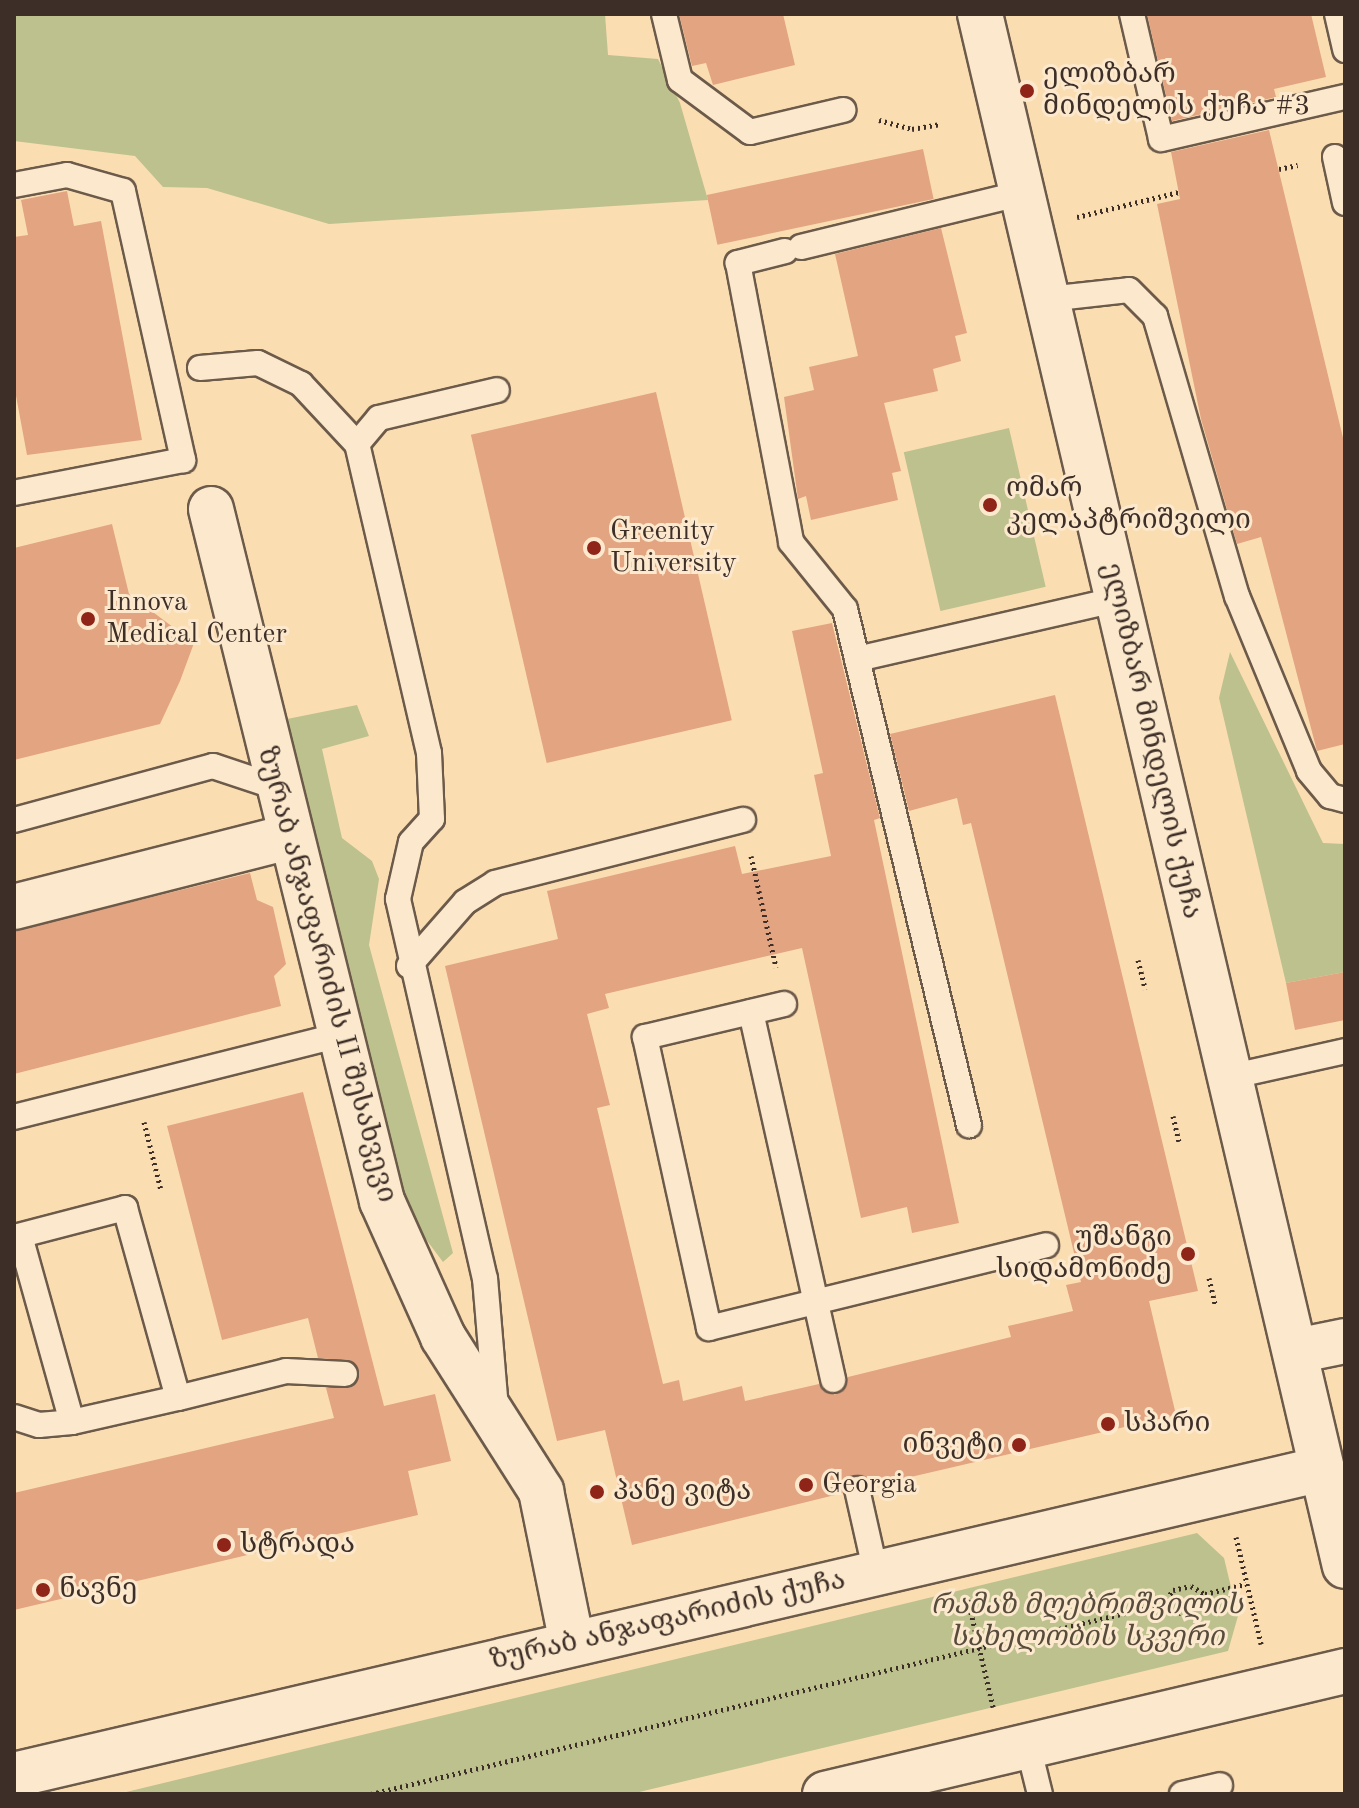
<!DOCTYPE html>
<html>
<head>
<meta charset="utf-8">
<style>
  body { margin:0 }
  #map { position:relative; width:1359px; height:1808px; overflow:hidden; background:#fbddb2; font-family:"Old Standard TT","Noto Serif Georgian",serif }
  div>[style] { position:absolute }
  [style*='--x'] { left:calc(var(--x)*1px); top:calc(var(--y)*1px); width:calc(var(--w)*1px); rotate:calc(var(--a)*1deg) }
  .green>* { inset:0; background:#bdc18d; transform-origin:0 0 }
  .building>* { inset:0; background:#e3a481; transform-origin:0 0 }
  .path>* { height:5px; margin-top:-2.5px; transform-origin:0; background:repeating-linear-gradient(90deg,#3d2e27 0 2px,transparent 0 6px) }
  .roads { filter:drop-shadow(2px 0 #6c5a4a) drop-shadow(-2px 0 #6c5a4a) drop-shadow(0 2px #6c5a4a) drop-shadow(0 -2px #6c5a4a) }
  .lane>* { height:24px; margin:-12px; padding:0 12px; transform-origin:12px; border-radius:12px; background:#fce9cd }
  .street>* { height:44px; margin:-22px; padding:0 22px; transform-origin:22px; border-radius:22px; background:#fce9cd }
  .secondary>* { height:44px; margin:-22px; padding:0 22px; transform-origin:22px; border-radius:22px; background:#fce9cd }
  .dots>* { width:22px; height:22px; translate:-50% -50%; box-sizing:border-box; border:4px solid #fce9cd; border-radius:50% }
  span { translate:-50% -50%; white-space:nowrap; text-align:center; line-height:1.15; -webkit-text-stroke:6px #fce9cd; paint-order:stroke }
  .poi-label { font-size:28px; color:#3d2e27 }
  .left { translate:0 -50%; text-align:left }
  .right { translate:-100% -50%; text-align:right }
  .street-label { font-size:28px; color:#3d2e27 }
  .park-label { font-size:28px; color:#574b3b; font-style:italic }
  .frame { position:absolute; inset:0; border:16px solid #3d2e27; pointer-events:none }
</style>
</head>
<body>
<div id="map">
  <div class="green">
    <div style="clip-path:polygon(14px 14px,605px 14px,608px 55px,658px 59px,680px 103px,708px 200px,329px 224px,207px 188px,163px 187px,135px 156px,14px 141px)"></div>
    <div style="left:1009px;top:428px;width:163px;height:108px;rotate:77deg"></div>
    <div style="clip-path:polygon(1230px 652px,1323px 843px,1345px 844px,1345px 972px,1286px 983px,1219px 698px)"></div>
    <div style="clip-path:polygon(357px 705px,369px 736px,322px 749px,342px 838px,372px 861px,379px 879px,369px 945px,453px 1253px,443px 1262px,410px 1218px,372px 1098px,282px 720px)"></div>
    <div style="clip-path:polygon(1197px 1533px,1224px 1558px,1238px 1616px,1228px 1651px,631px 1794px,118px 1794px)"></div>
  </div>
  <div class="building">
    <div style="clip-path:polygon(679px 14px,783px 14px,795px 65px,713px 85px,706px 63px,692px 66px)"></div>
    <div style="clip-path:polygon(1147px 14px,1311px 14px,1326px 77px,1274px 89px,1276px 97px,1172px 121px)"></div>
    <div style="clip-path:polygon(1269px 130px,1345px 446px,1345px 744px,1317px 751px,1261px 537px,1237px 544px,1201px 419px,1157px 204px,1180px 199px,1171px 152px)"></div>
    <div style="left:923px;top:149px;width:51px;height:221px;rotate:78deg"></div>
    <div style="clip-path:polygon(67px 191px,74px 226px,101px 221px,142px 440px,27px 455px,14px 385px,14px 237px,28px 235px,21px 200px)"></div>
    <div style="clip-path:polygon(941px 228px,967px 333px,955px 336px,961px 361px,933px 369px,938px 391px,884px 403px,901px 471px,892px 473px,898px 500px,811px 520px,806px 496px,798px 499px,784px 397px,814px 390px,809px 367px,858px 356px,835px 254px)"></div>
    <div style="left:656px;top:392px;width:337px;height:190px;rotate:77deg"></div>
    <div style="clip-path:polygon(112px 524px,129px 594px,194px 643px,180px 681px,160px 724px,14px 760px,14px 548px)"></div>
    <div style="clip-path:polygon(832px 623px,880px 818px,874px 820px,959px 1223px,912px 1233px,907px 1207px,861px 1218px,802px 948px,605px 994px,609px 1008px,587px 1014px,610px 1105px,597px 1108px,663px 1384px,679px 1380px,683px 1401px,742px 1386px,745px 1401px,819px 1384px,835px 1395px,848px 1377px,1011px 1337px,1008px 1326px,1073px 1311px,1066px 1285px,1081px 1282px,971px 823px,963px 825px,957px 798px,909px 811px,890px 734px,1055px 695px,1198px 1291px,1149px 1301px,1176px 1415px,872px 1486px,853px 1475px,843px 1493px,632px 1545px,605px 1430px,557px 1441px,445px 966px,558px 939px,547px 891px,735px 846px,742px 874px,831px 856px,814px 775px,823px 773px,792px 631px)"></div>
    <div style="clip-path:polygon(250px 873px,257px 900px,273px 907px,286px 964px,274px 976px,281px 1006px,14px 1074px,14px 931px)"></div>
    <div style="clip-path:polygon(1345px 972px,1345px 1020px,1295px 1030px,1286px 983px)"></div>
    <div style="clip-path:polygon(303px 1092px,384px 1406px,435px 1394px,451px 1461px,408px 1471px,418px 1515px,14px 1610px,14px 1493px,334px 1418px,326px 1388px,358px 1381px,352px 1361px,318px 1358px,308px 1318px,222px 1340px,167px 1126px)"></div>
  </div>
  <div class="path">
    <div style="--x:879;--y:120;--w:34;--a:15"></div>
    <div style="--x:912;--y:129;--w:29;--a:-10"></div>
    <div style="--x:1279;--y:169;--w:19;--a:-12"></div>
    <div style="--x:1077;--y:217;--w:105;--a:-13.8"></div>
    <div style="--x:751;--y:856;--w:114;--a:77.3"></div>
    <div style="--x:1138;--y:960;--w:30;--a:76"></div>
    <div style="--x:1173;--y:1116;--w:26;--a:77"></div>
    <div style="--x:144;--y:1122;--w:70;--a:76"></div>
    <div style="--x:1209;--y:1278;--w:27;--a:77"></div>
    <div style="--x:1236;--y:1537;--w:110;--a:76.8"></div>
    <div style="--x:968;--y:1600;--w:110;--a:76.8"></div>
    <div style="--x:1163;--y:1604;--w:17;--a:31"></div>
    <div style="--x:1178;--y:1613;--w:19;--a:-16"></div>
    <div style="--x:1196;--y:1608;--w:17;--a:-57"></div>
    <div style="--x:371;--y:1794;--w:814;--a:-13.49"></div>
    <div style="--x:1163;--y:1604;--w:17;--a:-54"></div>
    <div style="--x:1173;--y:1590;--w:18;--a:-13"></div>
    <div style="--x:1191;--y:1586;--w:16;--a:30"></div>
    <div style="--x:1205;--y:1594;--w:42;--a:-13.7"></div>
  </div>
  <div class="roads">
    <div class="lane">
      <div style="--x:664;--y:14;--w:68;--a:76.4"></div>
      <div style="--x:680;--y:80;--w:87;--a:36.6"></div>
      <div style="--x:750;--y:132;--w:96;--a:-13.3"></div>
      <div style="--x:1132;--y:14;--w:128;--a:76.9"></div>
      <div style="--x:1161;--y:139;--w:189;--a:-12.9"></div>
      <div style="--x:1337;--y:14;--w:37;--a:77"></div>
      <div style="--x:1335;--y:157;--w:47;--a:77.7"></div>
      <div style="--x:14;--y:185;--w:54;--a:-10.7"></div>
      <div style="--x:67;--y:175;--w:58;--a:15.9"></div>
      <div style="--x:123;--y:191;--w:276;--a:77.4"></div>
      <div style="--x:183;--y:460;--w:172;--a:169"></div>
      <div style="--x:801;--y:247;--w:228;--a:-13.7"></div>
      <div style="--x:785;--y:251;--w:49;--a:165.7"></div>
      <div style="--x:738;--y:263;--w:284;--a:79.2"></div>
      <div style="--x:791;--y:542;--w:86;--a:51.1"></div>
      <div style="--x:845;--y:609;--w:531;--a:76.49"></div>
      <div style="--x:1048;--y:299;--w:81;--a:-6.3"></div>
      <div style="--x:1129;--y:290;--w:37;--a:45"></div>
      <div style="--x:1155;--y:316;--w:292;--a:73.7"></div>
      <div style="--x:1237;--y:596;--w:189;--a:67.6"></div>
      <div style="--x:1309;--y:771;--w:33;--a:50"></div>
      <div style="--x:1330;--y:796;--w:16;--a:15"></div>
      <div style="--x:200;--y:368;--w:58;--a:-4.9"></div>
      <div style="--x:258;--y:363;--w:48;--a:26"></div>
      <div style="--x:301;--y:384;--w:82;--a:47"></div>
      <div style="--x:857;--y:659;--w:268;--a:-12.9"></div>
      <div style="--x:14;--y:820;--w:206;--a:-15.2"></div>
      <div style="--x:213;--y:766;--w:66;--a:18.4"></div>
      <div style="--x:409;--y:966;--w:85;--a:-48.8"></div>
      <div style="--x:465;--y:902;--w:36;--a:-32"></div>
      <div style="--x:495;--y:883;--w:256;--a:-14.3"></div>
      <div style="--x:784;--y:1004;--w:143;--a:166.6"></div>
      <div style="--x:645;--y:1037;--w:298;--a:77.6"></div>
      <div style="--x:709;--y:1328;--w:347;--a:-13.8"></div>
      <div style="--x:751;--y:1012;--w:377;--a:77.4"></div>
      <div style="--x:1229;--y:1077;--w:119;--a:-12.6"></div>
      <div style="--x:14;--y:1117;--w:333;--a:-14.1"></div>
      <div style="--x:20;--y:1236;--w:193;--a:74.4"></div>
      <div style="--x:14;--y:1237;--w:115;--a:-14.6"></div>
      <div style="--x:125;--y:1208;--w:197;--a:74.4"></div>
      <div style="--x:178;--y:1398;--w:111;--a:-14"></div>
      <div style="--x:286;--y:1371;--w:59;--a:2.9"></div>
      <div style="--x:496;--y:1409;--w:130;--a:-94.8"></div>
      <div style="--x:485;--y:1279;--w:390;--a:-102.9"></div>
      <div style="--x:398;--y:899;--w:58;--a:-77.2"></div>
      <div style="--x:411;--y:842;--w:31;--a:-48"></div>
      <div style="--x:432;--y:819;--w:66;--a:-92.6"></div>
      <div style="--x:429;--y:753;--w:317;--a:-103.1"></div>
      <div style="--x:357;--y:444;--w:34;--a:-50"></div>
      <div style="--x:379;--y:418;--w:121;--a:-13.3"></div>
      <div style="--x:14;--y:1417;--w:26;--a:18"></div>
      <div style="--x:39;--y:1425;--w:33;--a:-5"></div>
      <div style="--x:72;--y:1422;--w:109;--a:-12.8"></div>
      <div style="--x:857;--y:1489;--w:86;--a:77.3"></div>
      <div style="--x:1028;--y:1746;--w:49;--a:76"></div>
      <div style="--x:1182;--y:1794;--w:39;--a:-13"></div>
    </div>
    <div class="street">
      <div style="--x:211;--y:509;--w:713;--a:76.12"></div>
      <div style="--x:382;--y:1201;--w:149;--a:65.8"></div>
      <div style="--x:443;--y:1337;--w:183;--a:57.5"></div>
      <div style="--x:541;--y:1491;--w:155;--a:78.5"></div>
      <div style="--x:14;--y:907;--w:284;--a:-14.3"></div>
      <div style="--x:1296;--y:1351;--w:50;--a:-11.5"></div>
    </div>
    <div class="secondary">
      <div style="--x:980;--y:14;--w:1594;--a:76.77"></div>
      <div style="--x:14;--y:1775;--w:1343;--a:-13.17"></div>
      <div style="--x:825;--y:1794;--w:534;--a:-13.31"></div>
    </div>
  </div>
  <div class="dots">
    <div style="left:1027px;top:91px;background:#8f2418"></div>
    <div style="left:990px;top:505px;background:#8f2418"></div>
    <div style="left:594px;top:548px;background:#8f2418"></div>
    <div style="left:88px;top:619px;background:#8f2418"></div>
    <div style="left:1188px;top:1254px;background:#8f2418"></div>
    <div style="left:1108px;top:1424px;background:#8f2418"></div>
    <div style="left:1019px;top:1445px;background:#8f2418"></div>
    <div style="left:806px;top:1485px;background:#8f2418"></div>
    <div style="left:597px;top:1492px;background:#8f2418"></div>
    <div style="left:224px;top:1545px;background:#8f2418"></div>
    <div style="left:43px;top:1590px;background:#8f2418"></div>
  </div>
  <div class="poi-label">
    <span class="left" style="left:1043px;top:91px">ელიზბარ<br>მინდელის ქუჩა #3</span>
    <span class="left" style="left:1006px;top:505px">ომარ<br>კელაპტრიშვილი</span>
    <span class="left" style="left:610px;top:548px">Greenity<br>University</span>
    <span class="left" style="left:106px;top:619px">Innova<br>Medical Center</span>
    <span class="right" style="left:1172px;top:1254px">უშანგი<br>სიდამონიძე</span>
    <span class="left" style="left:1124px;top:1424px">სპარი</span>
    <span class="right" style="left:1003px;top:1445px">ინვეტი</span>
    <span class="left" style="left:822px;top:1485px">Georgia</span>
    <span class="left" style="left:613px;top:1492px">პანე ვიტა</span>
    <span class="left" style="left:240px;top:1545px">სტრადა</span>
    <span class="left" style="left:59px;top:1590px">ნავნე</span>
  </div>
  <div class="street-label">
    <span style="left:1151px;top:741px;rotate:77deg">ელიზბარ მინდელის ქუჩა</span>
    <span style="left:326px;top:975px;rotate:75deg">ზურაბ ანჯაფარიძის II შესახვევი</span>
    <span style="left:668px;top:1621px;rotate:-13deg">ზურაბ ანჯაფარიძის ქუჩა</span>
  </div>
  <div class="park-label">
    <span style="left:1087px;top:1622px">რამაზ მღებრიშვილის<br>სახელობის სკვერი</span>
  </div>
  <div class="frame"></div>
</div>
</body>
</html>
